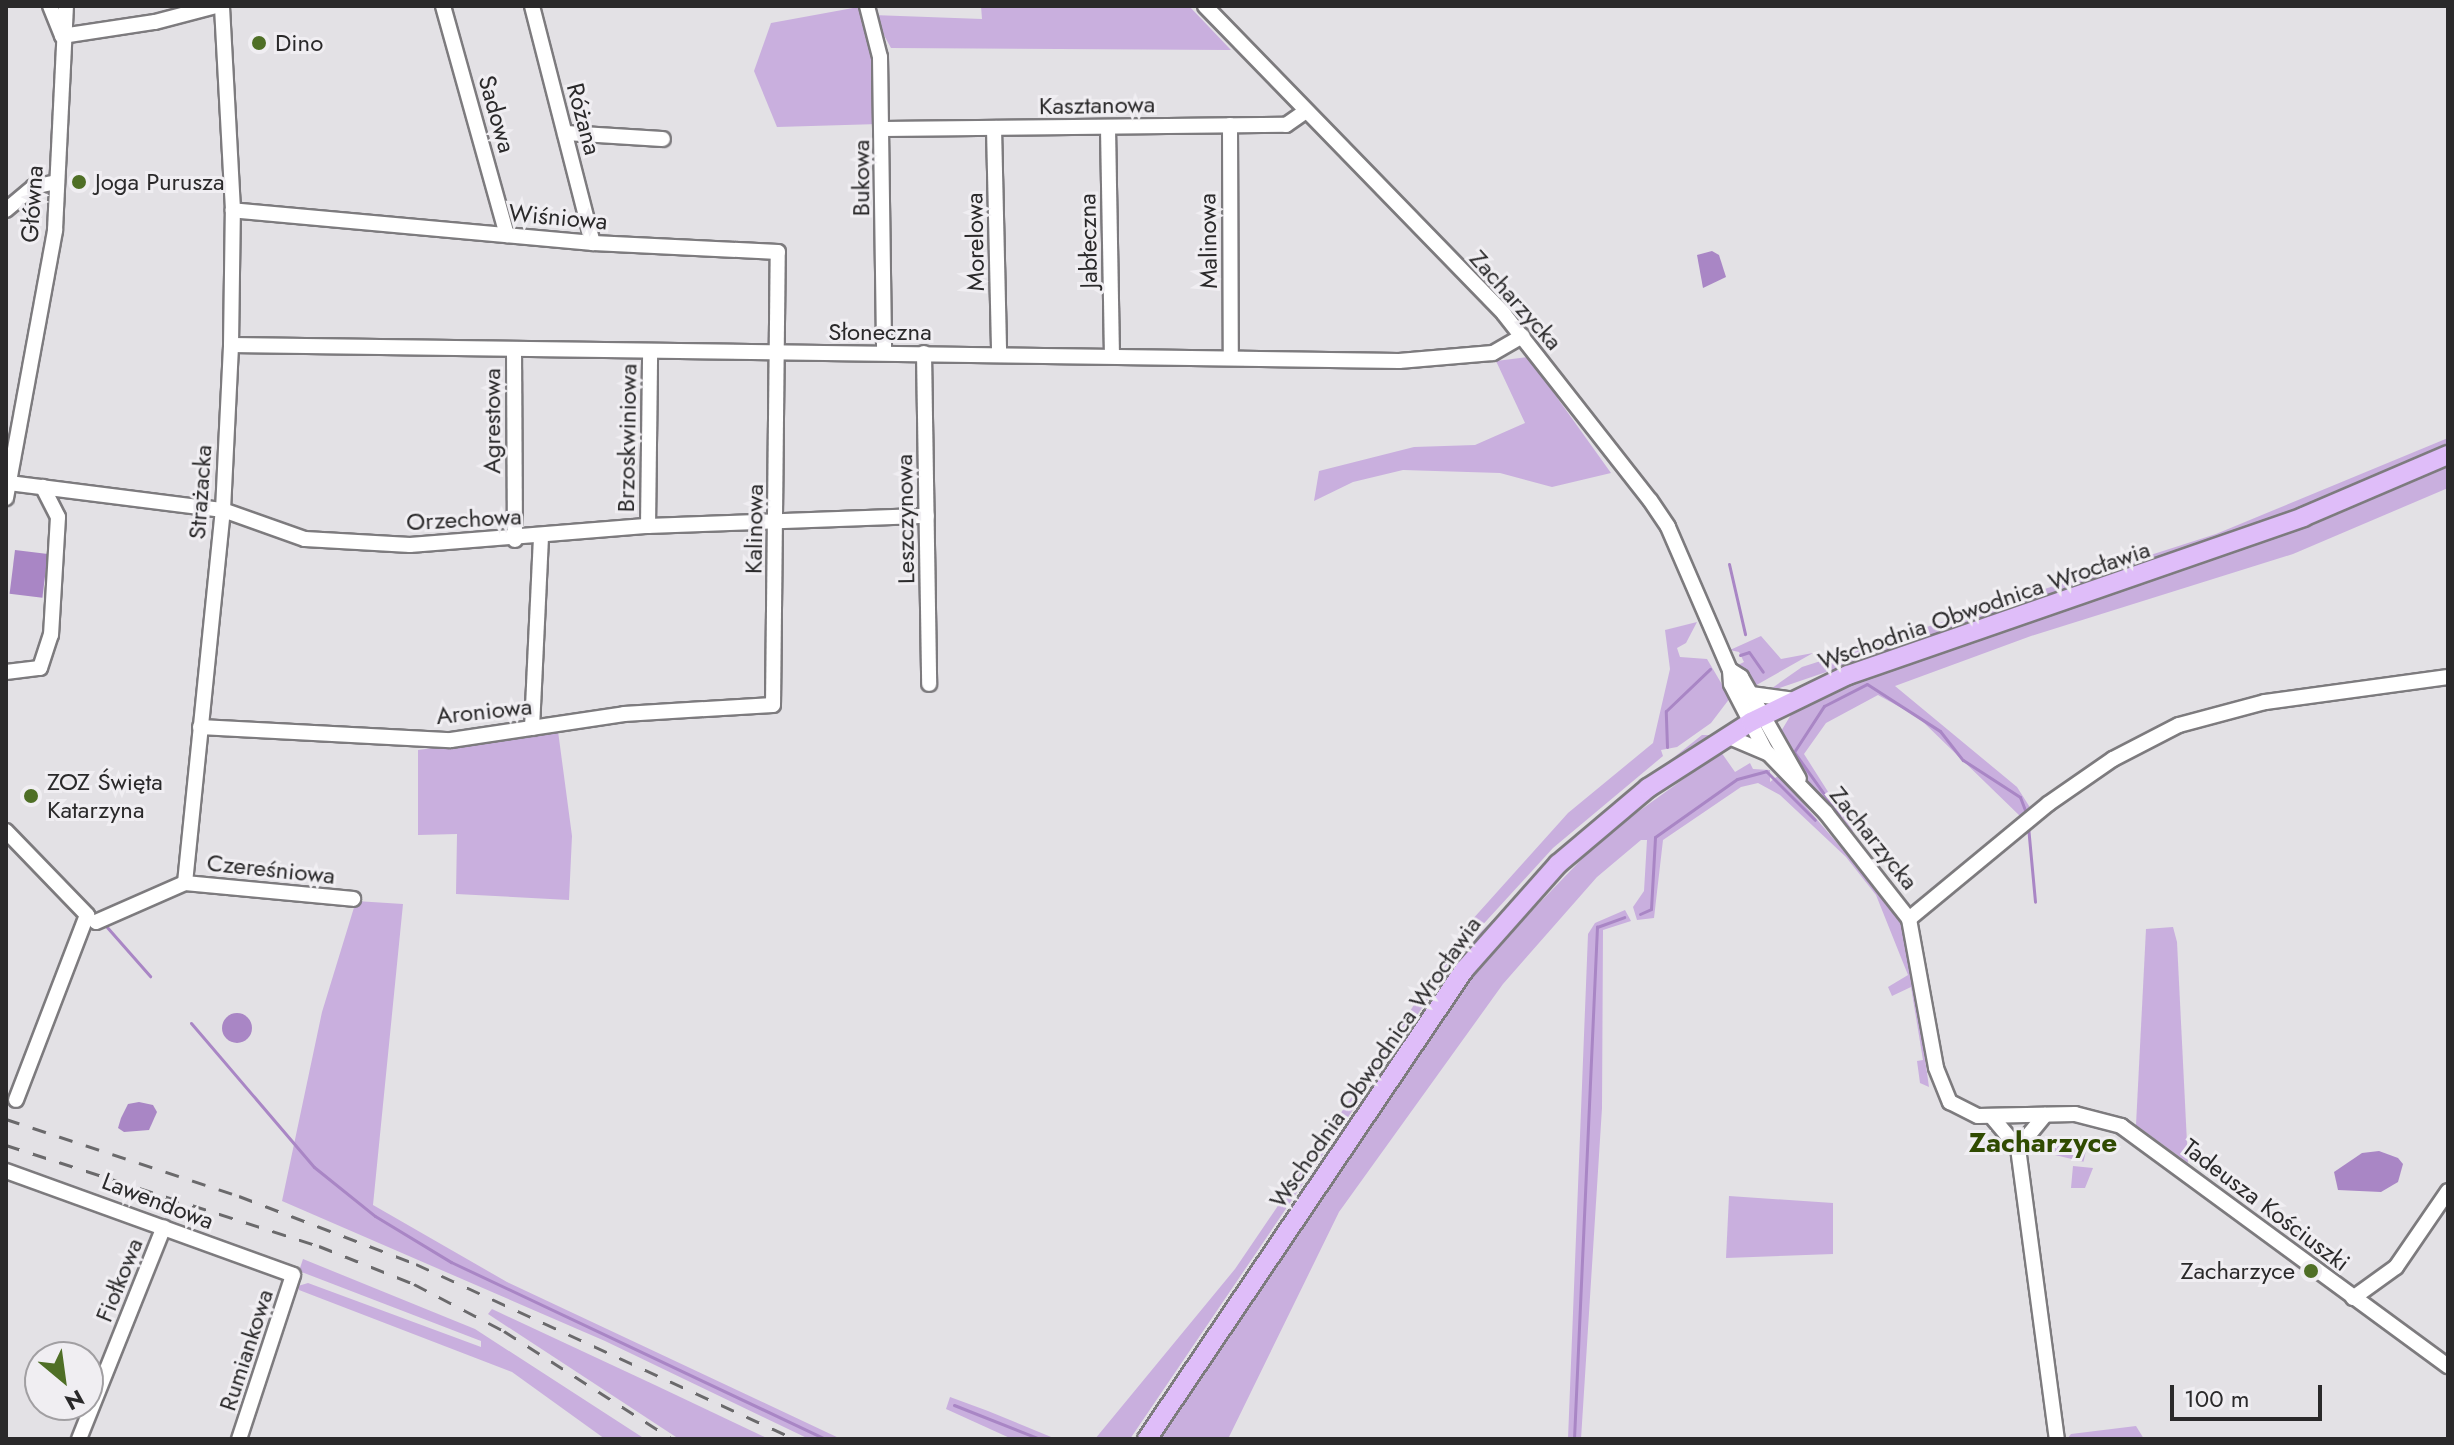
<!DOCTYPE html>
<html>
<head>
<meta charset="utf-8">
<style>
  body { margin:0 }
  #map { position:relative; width:2454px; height:1445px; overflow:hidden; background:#e3e1e5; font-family:Jost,sans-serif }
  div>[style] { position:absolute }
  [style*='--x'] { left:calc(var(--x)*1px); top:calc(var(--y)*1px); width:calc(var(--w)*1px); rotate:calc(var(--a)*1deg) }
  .green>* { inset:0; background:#c9afde; transform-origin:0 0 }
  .water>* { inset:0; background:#a986c5; transform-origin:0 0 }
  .round { border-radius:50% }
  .stream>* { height:3px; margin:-1.5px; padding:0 1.5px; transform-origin:1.5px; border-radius:1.5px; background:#a986c5 }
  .roads { filter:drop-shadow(2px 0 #7d7b7e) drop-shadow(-2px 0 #7d7b7e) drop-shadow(0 2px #7d7b7e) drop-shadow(0 -2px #7d7b7e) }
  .minor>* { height:14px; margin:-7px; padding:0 7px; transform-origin:7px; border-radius:7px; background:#fff }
  .major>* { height:18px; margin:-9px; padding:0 9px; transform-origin:9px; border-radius:9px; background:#dfbdf9 }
  .rail>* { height:3px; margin-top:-1.5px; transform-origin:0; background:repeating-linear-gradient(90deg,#6a696b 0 14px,transparent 0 28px) }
  .dots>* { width:22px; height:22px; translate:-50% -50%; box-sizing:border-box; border:4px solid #f0eef2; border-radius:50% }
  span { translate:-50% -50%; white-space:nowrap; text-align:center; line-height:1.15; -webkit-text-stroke:6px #f0eef2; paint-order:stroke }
  .poi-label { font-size:24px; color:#2a292a }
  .left { translate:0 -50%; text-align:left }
  .right { translate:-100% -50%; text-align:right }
  .street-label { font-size:24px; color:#2a292a }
  .quarter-label { font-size:28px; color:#304b01; font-weight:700 }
  .frame { position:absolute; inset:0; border:8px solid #2a292a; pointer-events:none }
  .north { position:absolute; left:24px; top:1341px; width:80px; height:80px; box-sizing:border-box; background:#f0eef2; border:2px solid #a19fa2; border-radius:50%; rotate:151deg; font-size:22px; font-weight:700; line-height:32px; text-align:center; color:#2a292a }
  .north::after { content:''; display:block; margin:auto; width:28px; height:36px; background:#4f6f26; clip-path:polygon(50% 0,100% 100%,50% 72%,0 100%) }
  .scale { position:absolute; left:2170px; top:1385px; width:152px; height:36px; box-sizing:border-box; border:4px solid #2a292a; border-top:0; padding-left:10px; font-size:24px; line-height:28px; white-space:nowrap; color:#2a292a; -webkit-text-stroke:6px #f0eef2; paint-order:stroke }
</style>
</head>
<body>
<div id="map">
  <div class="green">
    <div style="clip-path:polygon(864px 6px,877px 63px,879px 124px,777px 127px,754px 71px,771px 23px)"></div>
    <div style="clip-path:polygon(981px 6px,1189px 6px,1231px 50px,891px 48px,873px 15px,982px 19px)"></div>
    <div style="clip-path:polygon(1528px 357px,1611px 473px,1552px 487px,1500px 473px,1403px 470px,1353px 482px,1314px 501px,1319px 471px,1414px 447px,1475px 445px,1525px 423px,1496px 361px)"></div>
    <div style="clip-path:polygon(2448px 438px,2448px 446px,2434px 453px,2282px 516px,1765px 693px,1802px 667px,2216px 534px)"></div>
    <div style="clip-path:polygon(2448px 463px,2448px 488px,2293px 554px,2031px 636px,1895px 686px,2017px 787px,2031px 809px,2021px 817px,1918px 717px,1878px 695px,1826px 723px,1804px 754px,1853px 831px,1849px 834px,1807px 783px,1780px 733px,1795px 708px,1860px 680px,2073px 606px)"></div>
    <div style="clip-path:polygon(1697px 622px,1686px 643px,1677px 648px,1680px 657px,1707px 659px,1730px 698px,1711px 723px,1677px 747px,1661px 750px,1663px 756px,1553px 848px,1466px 943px,1130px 1439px,1095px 1439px,1235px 1269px,1471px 921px,1568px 813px,1653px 743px,1670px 669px,1665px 630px)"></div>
    <div style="clip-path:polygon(1761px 636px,1781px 659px,1813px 653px,1753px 687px,1738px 665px,1744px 662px,1739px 652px,1730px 650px)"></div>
    <div style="clip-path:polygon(558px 731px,572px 836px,569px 900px,456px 894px,457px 834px,418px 835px,418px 750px)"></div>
    <div style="clip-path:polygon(1702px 735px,1712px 735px,1585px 829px,1482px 934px,1135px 1439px,1410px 1029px,1480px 933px,1575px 836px)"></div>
    <div style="clip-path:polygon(1721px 752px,1735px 772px,1750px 763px,1753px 769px,1770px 770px,1770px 782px,1779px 775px,1906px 924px,1929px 1087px,1920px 1083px,1917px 1061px,1923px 1060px,1911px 987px,1892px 996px,1888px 987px,1908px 975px,1876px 895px,1846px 857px,1780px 795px,1758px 783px,1741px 787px,1663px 840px,1654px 918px,1637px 920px,1633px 907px,1644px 891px,1647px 840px,1641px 840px,1597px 877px,1503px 984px,1339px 1212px,1228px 1439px,1156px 1439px,1475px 970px,1603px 837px)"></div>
    <div style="clip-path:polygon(356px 901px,403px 904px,373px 1205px,507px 1282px,841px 1439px,809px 1439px,605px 1341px,282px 1201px,322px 1012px)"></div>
    <div style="clip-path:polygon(1625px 910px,1631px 921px,1603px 930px,1602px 1108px,1581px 1439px,1568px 1439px,1588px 934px,1595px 923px)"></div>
    <div style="clip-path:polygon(2173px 927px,2177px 942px,2188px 1163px,2136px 1125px,2146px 929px)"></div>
    <div style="left:2052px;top:1138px;width:36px;height:16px;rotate:13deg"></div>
    <div style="clip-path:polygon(2073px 1166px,2093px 1168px,2085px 1188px,2071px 1188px)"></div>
    <div style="clip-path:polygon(1729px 1196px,1833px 1203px,1833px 1254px,1726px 1258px)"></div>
    <div style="clip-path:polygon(303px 1259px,475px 1329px,645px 1439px,605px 1439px,512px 1372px,299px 1290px,298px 1286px,308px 1283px,481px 1347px,481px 1341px,299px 1271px)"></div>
    <div style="clip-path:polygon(492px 1309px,657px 1386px,769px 1439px,679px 1439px,488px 1314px)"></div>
    <div style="clip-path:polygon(950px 1397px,988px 1411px,1056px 1439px,1012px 1439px,946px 1409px)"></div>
    <div style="clip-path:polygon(2136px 1426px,2144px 1439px,2067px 1439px,2071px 1434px)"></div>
  </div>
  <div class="water">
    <div style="clip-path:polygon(1712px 251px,1719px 255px,1726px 277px,1703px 288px,1697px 255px)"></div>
    <div style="left:15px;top:550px;width:33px;height:44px;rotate:7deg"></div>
    <div class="round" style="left:222px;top:1013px;width:30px;height:30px"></div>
    <div style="clip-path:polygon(139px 1102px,153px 1105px,157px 1112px,149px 1130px,124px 1132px,118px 1128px,121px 1118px,128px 1104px)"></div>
    <div style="clip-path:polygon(2362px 1153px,2379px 1151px,2398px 1158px,2403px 1164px,2398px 1182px,2381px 1192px,2338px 1190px,2334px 1172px)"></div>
  </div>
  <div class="stream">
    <div style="--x:1729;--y:564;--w:72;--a:77.1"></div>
    <div style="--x:1740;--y:655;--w:9;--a:-18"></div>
    <div style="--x:1749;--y:652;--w:24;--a:55"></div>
    <div style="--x:1667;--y:747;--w:36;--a:-92"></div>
    <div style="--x:1666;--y:711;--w:61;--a:-43.7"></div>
    <div style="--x:1839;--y:815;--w:77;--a:-125.5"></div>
    <div style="--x:1794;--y:752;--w:55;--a:-56.9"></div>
    <div style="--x:1824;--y:706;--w:48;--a:-27.1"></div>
    <div style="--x:1867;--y:684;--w:87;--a:32.8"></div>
    <div style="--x:1940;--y:731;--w:37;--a:52"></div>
    <div style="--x:1963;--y:760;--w:68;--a:33"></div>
    <div style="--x:2020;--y:797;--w:14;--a:69"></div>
    <div style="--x:2028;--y:826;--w:76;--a:84.7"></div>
    <div style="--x:1640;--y:914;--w:12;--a:-24"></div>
    <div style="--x:1651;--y:909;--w:72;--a:-86.8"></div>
    <div style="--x:1655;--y:837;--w:100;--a:-35.3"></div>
    <div style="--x:1737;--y:779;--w:30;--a:-15"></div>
    <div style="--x:1766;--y:771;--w:69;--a:45"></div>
    <div style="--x:106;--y:926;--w:67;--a:48.7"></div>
    <div style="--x:191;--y:1023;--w:189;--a:49.5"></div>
    <div style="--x:314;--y:1167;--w:78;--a:38.8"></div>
    <div style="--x:375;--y:1216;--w:89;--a:31.2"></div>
    <div style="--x:451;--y:1262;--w:415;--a:25.3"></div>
    <div style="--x:954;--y:1405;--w:92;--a:21.6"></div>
    <div style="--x:1574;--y:1439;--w:513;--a:-87.43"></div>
    <div style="--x:1597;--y:927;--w:29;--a:-20"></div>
  </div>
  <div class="roads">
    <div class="minor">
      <div style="--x:50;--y:6;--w:32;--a:68"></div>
      <div style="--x:443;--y:6;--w:238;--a:74.4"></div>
      <div style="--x:532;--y:6;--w:245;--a:75.6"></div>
      <div style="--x:867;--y:6;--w:53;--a:75.7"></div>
      <div style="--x:880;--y:57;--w:294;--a:89.2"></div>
      <div style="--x:1205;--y:6;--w:429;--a:45.8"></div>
      <div style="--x:1504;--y:314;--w:236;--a:51.9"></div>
      <div style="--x:1650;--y:500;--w:32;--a:56"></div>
      <div style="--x:1668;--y:527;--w:156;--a:66.6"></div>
      <div style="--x:1730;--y:670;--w:14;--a:86"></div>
      <div style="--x:1731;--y:684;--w:74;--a:62.7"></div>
      <div style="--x:1765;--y:750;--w:88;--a:45.9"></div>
      <div style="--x:1826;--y:813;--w:135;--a:51.9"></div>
      <div style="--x:1909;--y:919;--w:151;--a:79.7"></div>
      <div style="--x:1936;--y:1068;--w:37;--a:68"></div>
      <div style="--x:1950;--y:1102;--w:31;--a:27"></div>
      <div style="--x:1978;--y:1116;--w:97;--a:-1.2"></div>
      <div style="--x:2075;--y:1114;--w:48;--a:14.6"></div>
      <div style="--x:2121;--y:1126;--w:406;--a:36.3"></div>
      <div style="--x:62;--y:36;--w:94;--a:-8.6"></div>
      <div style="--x:155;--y:22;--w:63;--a:-14.7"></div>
      <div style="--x:1230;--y:125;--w:231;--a:89.8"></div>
      <div style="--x:994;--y:128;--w:227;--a:88.7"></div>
      <div style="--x:1108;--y:128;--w:226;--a:89"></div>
      <div style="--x:883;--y:129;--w:403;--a:-0.6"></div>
      <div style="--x:1286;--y:125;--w:24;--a:-35"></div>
      <div style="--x:565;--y:133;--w:98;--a:3.5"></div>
      <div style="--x:6;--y:210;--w:35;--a:-40"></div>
      <div style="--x:33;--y:187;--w:24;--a:-12"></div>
      <div style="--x:231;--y:345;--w:1168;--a:0.78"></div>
      <div style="--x:1399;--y:361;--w:94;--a:-4.9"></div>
      <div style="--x:1493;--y:353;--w:34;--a:-30"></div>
      <div style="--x:514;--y:351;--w:189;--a:89.7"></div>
      <div style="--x:924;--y:353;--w:331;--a:89.1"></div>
      <div style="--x:9;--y:483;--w:216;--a:7.2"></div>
      <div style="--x:223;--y:510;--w:87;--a:19.5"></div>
      <div style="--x:305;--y:539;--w:105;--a:3.3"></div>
      <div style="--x:410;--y:545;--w:239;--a:-4.6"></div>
      <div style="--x:648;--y:526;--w:279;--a:-2.1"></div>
      <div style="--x:6;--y:498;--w:272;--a:-79.6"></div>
      <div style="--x:55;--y:230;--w:224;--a:-87.2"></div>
      <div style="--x:648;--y:526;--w:175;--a:-89.3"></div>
      <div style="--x:1730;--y:670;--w:13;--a:32"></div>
      <div style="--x:1741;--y:677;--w:117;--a:60.4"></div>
      <div style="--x:6;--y:672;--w:34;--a:-7"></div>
      <div style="--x:40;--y:668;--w:35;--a:-72"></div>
      <div style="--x:51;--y:635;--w:118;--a:-86.6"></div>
      <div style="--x:58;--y:517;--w:34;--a:-117"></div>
      <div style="--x:1751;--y:694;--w:44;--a:7.8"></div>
      <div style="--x:200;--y:727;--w:251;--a:3"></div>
      <div style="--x:451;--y:740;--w:175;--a:-8.5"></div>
      <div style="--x:624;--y:714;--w:149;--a:-3.5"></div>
      <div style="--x:773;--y:705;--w:453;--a:-89.4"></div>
      <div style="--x:778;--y:252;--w:185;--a:-177.2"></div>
      <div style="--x:593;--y:243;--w:362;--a:-174.8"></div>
      <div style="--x:532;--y:728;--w:191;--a:-87.3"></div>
      <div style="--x:1727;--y:736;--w:43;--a:23"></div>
      <div style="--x:6;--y:831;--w:117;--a:46"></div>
      <div style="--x:87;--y:915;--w:198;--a:111"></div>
      <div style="--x:185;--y:883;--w:169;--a:5.4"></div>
      <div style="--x:1909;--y:919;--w:180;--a:-39.6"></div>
      <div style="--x:2048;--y:804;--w:79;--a:-34.7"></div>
      <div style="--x:2113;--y:759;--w:74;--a:-27.3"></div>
      <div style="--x:2179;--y:725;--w:89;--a:-15"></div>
      <div style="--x:2265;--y:702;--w:185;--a:-7.8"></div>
      <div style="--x:96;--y:922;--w:97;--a:-23.7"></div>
      <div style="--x:185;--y:883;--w:375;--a:-84.2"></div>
      <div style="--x:223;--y:510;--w:165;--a:-87.2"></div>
      <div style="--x:231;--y:345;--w:135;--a:-89.2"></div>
      <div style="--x:233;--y:210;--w:204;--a:-93.1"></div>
      <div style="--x:1992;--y:1117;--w:40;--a:50"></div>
      <div style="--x:2018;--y:1148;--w:294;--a:82.4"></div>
      <div style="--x:2018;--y:1148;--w:43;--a:-50.7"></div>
      <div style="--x:6;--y:1171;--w:305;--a:19.9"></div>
      <div style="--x:293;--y:1275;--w:173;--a:108.2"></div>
      <div style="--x:2353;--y:1298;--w:53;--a:-35.8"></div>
      <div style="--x:2396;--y:1267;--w:92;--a:-55.6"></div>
      <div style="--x:79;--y:1439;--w:228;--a:-68.2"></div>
    </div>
    <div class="major">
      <div style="--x:1147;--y:1439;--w:566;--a:-55.94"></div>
      <div style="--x:1464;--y:970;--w:142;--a:-48.4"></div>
      <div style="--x:1558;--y:864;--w:118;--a:-40.2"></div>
      <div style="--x:1648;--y:788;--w:122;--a:-32.7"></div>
      <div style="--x:1751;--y:722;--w:108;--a:-25.9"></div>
      <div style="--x:1848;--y:675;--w:482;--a:-19.1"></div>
      <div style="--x:2303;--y:517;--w:158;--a:-23.2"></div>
    </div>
  </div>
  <div class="rail">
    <div style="--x:6;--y:1119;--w:245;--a:18.3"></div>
    <div style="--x:239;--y:1196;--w:190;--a:21"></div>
    <div style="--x:416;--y:1264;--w:417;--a:24.8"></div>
    <div style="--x:6;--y:1145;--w:329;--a:17.9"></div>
    <div style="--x:319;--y:1246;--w:102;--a:21.8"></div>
    <div style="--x:414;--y:1284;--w:102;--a:27.6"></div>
    <div style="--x:504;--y:1331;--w:200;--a:32.7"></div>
  </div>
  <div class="dots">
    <div style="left:259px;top:43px;background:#4f6f26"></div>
    <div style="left:79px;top:182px;background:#4f6f26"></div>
    <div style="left:31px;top:796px;background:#4f6f26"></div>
    <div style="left:2311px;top:1271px;background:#4f6f26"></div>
  </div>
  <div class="poi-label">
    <span class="left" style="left:275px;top:43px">Dino</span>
    <span class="left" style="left:95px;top:182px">Joga Purusza</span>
    <span class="left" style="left:47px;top:796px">ZOZ Święta<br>Katarzyna</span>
    <span class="right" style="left:2295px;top:1271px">Zacharzyce</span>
  </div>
  <div class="street-label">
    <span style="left:1097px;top:105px;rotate:-1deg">Kasztanowa</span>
    <span style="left:497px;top:114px;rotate:74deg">Sadowa</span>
    <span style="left:584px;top:119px;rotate:75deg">Różana</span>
    <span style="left:861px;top:178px;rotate:-90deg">Bukowa</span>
    <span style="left:32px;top:204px;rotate:-86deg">Główna</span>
    <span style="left:558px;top:217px;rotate:5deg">Wiśniowa</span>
    <span style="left:1088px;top:241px;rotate:-91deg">Jabłeczna</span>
    <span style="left:1208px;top:241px;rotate:-91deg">Malinowa</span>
    <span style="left:975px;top:242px;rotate:-91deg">Morelowa</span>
    <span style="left:1516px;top:300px;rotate:48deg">Zacharzycka</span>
    <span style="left:880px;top:332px">Słoneczna</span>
    <span style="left:492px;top:421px;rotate:-90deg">Agrestowa</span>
    <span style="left:627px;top:438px;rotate:-89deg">Brzoskwiniowa</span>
    <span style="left:200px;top:492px;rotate:-86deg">Strażacka</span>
    <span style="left:464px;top:519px;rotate:-3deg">Orzechowa</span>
    <span style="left:905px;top:519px;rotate:-91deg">Leszczynowa</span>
    <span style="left:754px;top:529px;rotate:-89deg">Kalinowa</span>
    <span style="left:1984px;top:605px;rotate:-19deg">Wschodnia Obwodnica Wrocławia</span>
    <span style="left:484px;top:711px;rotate:-6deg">Aroniowa</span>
    <span style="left:1874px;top:838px;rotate:51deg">Zacharzycka</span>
    <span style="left:271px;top:869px;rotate:6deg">Czereśniowa</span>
    <span style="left:1375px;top:1062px;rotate:-55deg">Wschodnia Obwodnica Wrocławia</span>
    <span style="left:158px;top:1201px;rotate:21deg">Lawendowa</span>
    <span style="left:2266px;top:1205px;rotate:37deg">Tadeusza Kościuszki</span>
    <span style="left:119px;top:1280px;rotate:-68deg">Fiołkowa</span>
    <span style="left:246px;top:1350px;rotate:-72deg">Rumiankowa</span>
  </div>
  <div class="quarter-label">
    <span style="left:2043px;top:1143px">Zacharzyce</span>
  </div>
  <div class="frame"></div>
  <div class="north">N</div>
  <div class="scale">100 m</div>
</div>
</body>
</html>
